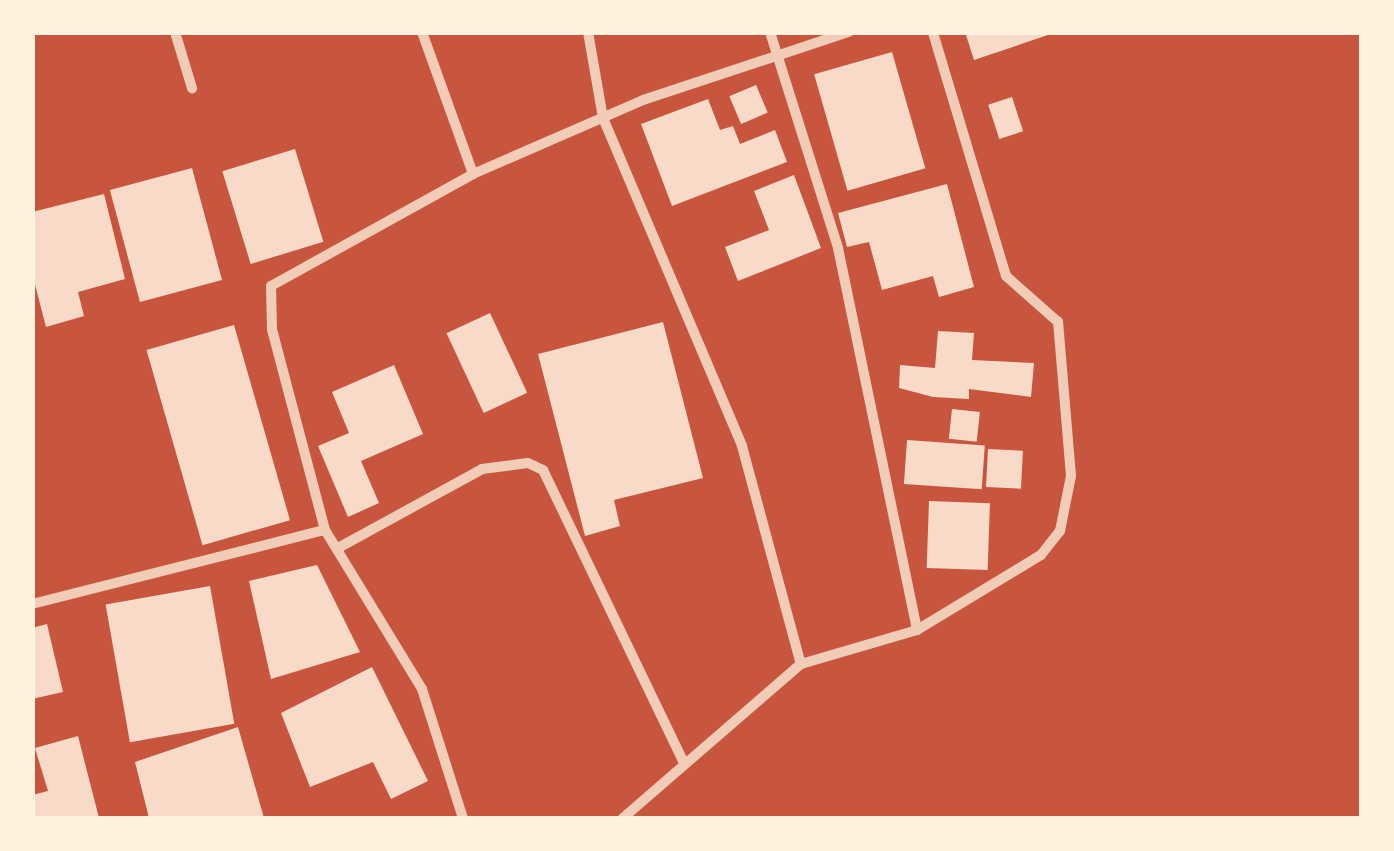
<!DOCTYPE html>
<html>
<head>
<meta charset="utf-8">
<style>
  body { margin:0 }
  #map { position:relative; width:1394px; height:851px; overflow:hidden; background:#c8553d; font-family:"Libre Baskerville",serif }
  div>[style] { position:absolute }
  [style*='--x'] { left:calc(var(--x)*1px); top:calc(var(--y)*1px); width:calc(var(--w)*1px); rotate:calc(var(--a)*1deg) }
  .building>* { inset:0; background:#f7dbc8; transform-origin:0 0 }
  .minor>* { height:10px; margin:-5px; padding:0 5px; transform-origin:5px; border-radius:5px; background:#f1ccb7 }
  span { translate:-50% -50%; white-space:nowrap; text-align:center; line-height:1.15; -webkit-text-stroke:9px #fff3e0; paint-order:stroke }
  .frame { position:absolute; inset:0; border:35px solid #fff3e0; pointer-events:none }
</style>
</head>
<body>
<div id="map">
  <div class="building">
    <div style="clip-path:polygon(965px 32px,1053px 32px,1054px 33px,974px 60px)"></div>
    <div style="left:892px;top:52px;width:121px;height:81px;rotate:74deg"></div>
    <div style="left:756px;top:85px;width:30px;height:29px;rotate:67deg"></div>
    <div style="left:1012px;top:97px;width:36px;height:25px;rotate:72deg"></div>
    <div style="clip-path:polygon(708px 99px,720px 130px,733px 126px,740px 144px,775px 130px,787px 162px,672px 206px,641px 124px)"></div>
    <div style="left:295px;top:149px;width:97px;height:76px;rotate:73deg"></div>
    <div style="left:192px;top:168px;width:116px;height:85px;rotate:75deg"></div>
    <div style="clip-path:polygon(794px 175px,821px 248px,738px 281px,725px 247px,769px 230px,754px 191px)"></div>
    <div style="clip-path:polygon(947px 184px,974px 287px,939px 297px,933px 276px,882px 290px,869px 242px,847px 247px,838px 213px)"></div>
    <div style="clip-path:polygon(104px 194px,125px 279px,78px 292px,84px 316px,46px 327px,32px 273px,32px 212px)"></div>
    <div style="left:490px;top:313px;width:88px;height:48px;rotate:65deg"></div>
    <div style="clip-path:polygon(663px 322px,703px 478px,614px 500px,620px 526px,585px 536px,538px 354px)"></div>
    <div style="left:234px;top:325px;width:203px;height:91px;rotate:74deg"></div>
    <div style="clip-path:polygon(938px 331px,974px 333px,972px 360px,1034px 363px,1031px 397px,969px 389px,969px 399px,933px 397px,899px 388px,900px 365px,935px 368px)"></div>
    <div style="clip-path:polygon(394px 365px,423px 434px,361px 461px,379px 503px,348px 517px,318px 446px,349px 433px,332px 392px)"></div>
    <div style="left:952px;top:409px;width:28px;height:30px;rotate:6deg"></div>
    <div style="left:907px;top:440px;width:78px;height:44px;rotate:4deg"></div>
    <div style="left:988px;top:449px;width:35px;height:38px;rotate:3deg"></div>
    <div style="left:929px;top:501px;width:61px;height:67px;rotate:2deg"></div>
    <div style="clip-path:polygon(317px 565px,360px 652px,271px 679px,249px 581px)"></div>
    <div style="left:210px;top:586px;width:140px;height:106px;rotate:80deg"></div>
    <div style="clip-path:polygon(47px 624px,63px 692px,32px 699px,32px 628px)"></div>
    <div style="clip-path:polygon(372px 667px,428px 781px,391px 799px,373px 762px,310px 787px,281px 713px)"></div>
    <div style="clip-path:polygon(238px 727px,264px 818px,149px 818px,135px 762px)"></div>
    <div style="clip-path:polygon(78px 736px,99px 818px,32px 818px,32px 795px,48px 791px,35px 748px)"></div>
  </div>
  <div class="minor">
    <div style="--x:175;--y:32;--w:59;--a:73.1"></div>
    <div style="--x:422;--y:32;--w:151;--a:70.2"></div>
    <div style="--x:588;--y:32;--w:87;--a:80.1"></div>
    <div style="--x:603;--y:118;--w:356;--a:67"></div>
    <div style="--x:742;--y:446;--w:226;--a:74.9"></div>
    <div style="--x:770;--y:32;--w:226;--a:72.5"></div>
    <div style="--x:838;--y:248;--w:390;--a:78.3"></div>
    <div style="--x:325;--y:530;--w:208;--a:-104.8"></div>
    <div style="--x:272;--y:329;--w:43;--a:-91.3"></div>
    <div style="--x:271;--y:286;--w:231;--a:-29"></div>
    <div style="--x:473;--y:174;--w:185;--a:-23.5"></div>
    <div style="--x:643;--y:100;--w:217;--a:-18.3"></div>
    <div style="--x:338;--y:548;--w:164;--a:-28.7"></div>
    <div style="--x:482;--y:469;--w:46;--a:-7.4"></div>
    <div style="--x:528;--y:463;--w:17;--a:25"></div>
    <div style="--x:543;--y:470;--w:323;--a:64.3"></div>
    <div style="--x:32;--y:604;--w:302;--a:-14.2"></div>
    <div style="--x:325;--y:530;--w:186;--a:58.6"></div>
    <div style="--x:422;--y:689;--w:135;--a:72.4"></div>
    <div style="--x:623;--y:818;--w:235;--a:-40.9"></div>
    <div style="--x:801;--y:664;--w:121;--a:-16.3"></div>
    <div style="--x:917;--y:630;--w:145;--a:-31.2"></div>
    <div style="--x:1041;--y:555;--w:31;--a:-52"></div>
    <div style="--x:1060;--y:531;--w:56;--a:-78.7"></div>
    <div style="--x:1071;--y:476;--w:155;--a:-94.8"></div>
    <div style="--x:1058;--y:322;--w:69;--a:-138.5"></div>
    <div style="--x:1006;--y:276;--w:255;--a:-106.7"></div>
  </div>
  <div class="frame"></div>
</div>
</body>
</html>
